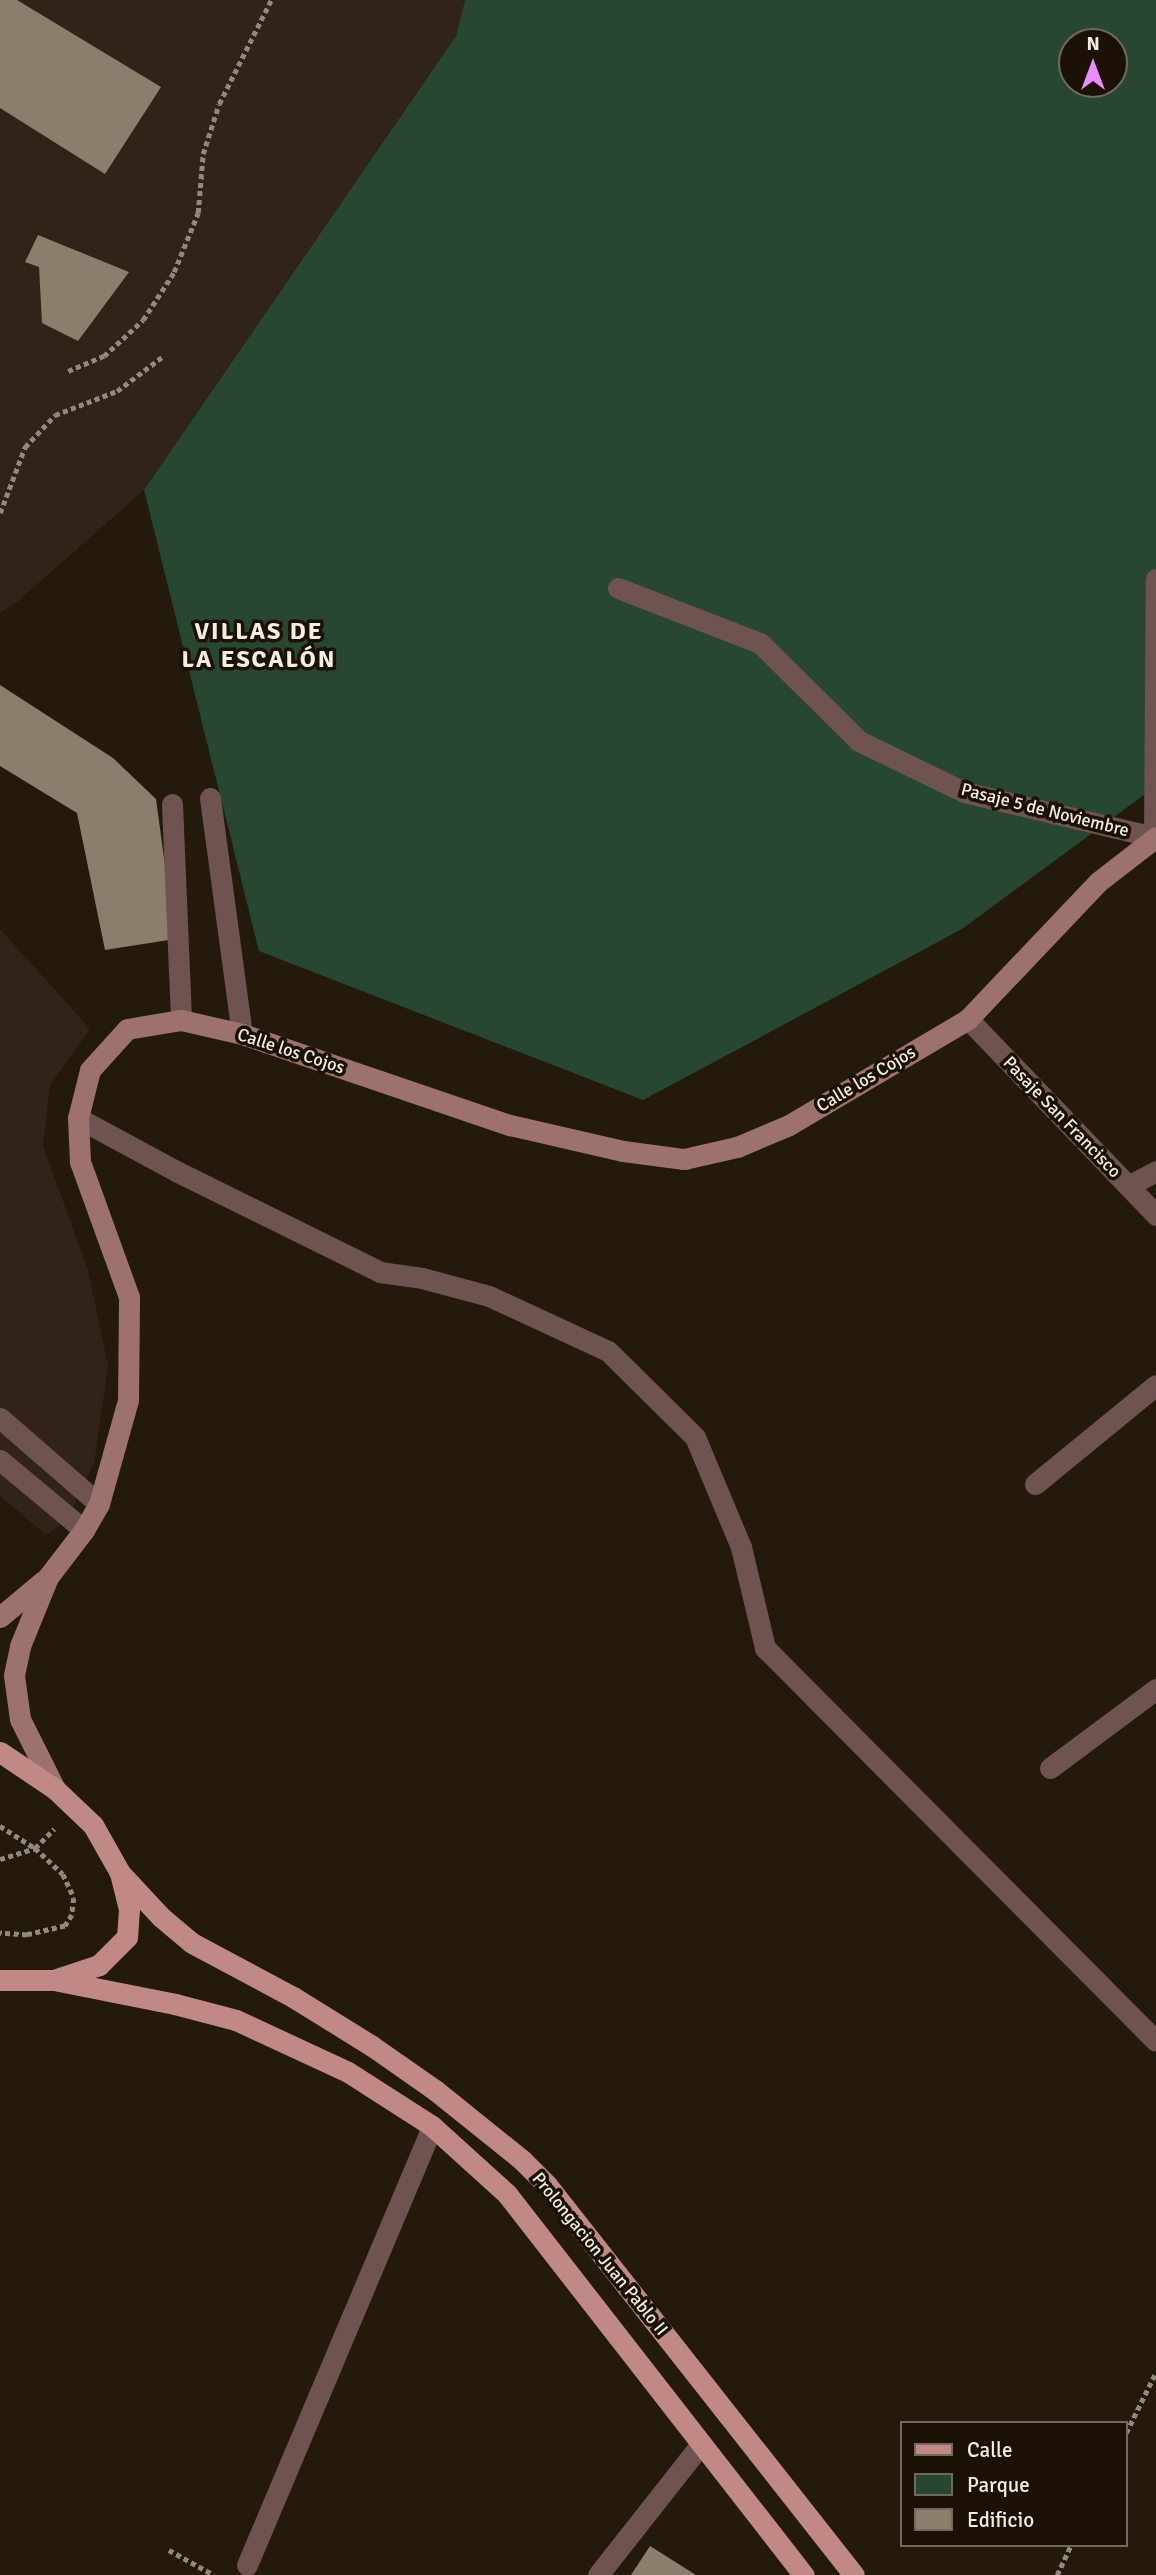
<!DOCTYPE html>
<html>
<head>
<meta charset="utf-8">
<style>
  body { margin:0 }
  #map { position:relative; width:1156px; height:2575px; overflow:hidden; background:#241a0c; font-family:Signika,sans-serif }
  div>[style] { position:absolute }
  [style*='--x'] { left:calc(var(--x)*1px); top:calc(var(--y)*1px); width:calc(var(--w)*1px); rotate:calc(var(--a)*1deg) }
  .education>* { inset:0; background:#322319 }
  .green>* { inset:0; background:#284733 }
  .building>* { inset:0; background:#8b7e6d }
  .path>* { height:4.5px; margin-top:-2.25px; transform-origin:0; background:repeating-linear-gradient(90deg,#91897d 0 5px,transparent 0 8.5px) }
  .lane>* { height:21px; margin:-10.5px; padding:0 10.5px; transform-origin:10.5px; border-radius:10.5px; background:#6e5351 }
  .street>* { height:21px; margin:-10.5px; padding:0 10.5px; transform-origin:10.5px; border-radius:10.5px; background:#6e5351 }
  .secondary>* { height:21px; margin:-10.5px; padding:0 10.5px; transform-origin:10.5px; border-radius:10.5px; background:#9c716e }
  .primary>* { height:21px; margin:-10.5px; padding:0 10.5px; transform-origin:10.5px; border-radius:10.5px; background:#c08985 }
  span { translate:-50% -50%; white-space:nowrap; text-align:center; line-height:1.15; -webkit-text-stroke:7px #1b1104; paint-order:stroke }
  .street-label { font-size:18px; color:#f4ede4 }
  .district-label { font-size:24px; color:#f4ede4; font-weight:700; letter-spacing:2px }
  .legend { position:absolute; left:900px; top:2421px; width:228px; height:126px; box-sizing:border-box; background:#1b1104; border:2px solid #72695e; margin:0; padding:9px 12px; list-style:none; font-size:21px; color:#f4ede4 }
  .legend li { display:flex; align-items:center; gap:14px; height:35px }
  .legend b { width:35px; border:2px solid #72695e }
  .north { position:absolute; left:1058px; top:28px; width:70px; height:70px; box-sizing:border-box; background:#1b1104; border:2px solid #72695e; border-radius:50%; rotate:0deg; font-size:19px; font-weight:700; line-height:28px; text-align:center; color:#f4ede4 }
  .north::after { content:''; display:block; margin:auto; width:24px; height:32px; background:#ec8cfb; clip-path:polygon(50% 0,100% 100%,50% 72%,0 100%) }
</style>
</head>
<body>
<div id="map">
  <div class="education">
    <div style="clip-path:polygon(0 0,465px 0,456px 36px,144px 490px,18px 601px,0 613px)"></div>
    <div style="clip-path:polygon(0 929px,90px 1029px,50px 1085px,43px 1146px,88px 1270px,108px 1366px,94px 1463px,66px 1521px,46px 1535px,0 1496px)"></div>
  </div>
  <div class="green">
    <div style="clip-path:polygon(evenodd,465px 0,1156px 0,1156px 786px,962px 929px,643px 1100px,259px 951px,144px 490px,456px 36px,465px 0,1072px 42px,1114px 42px,1114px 84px,1072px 84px,1072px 42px)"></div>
  </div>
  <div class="building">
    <div style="clip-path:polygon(0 0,17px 0,161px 87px,105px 174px,0 108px)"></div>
    <div style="clip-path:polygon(38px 235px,129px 272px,78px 341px,42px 323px,39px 267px,25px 262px)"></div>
    <div style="clip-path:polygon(0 685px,113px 758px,156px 799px,175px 939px,105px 950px,77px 813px,0 766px)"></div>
    <div style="clip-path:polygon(650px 2546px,696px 2575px,631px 2575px)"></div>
  </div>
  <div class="path">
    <div style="--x:68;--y:371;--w:39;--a:-23"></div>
    <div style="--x:104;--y:356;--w:53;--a:-42.7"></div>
    <div style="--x:143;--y:320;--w:57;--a:-57.1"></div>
    <div style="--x:174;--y:272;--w:64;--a:-67.9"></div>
    <div style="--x:198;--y:213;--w:59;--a:-85.2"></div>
    <div style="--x:203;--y:154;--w:52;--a:-72.3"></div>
    <div style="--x:219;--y:104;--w:116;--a:-63.4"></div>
    <div style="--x:0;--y:513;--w:71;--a:-69.3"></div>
    <div style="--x:25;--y:447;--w:44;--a:-46.8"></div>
    <div style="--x:55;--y:415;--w:66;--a:-21.2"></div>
    <div style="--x:117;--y:391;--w:56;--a:-37.1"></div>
    <div style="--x:0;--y:1826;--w:41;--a:32.2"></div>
    <div style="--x:35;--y:1848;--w:38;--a:43"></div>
    <div style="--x:63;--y:1874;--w:26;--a:65"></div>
    <div style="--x:74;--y:1898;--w:17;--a:97"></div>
    <div style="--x:72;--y:1915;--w:13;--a:122"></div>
    <div style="--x:65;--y:1926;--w:39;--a:167"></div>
    <div style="--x:27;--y:1935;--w:27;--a:-176"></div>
    <div style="--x:0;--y:1859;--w:37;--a:-17"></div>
    <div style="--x:35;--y:1848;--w:27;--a:-45"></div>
    <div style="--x:1126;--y:2433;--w:68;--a:-63.8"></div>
    <div style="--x:169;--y:2550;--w:51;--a:29.1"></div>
    <div style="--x:1057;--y:2575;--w:33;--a:-65"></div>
  </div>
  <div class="lane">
    <div style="--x:1154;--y:837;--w:258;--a:-89.6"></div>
    <div style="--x:78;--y:1118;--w:111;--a:28.4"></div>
    <div style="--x:176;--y:1171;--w:228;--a:26.3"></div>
    <div style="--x:380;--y:1272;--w:42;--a:8.1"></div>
    <div style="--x:422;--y:1278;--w:69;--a:15"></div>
    <div style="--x:489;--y:1296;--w:131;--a:24.8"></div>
    <div style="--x:608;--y:1351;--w:122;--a:44.7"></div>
    <div style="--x:695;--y:1437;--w:119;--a:67.3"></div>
    <div style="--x:741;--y:1547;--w:104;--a:76.6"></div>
    <div style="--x:765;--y:1648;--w:554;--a:45.15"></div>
    <div style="--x:1128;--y:1186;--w:32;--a:-28"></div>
    <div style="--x:0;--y:1418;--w:131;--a:41"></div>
    <div style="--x:0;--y:1460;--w:109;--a:39.8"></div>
  </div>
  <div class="street">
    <div style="--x:618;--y:588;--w:152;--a:21.2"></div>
    <div style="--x:760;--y:643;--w:139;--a:44.7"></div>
    <div style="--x:859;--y:741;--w:117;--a:25.9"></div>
    <div style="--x:964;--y:792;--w:195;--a:13.3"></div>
    <div style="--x:210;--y:798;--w:238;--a:82.3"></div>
    <div style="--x:172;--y:804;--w:216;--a:87.6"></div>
    <div style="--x:968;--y:1019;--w:272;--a:46.2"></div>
    <div style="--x:1035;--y:1484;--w:156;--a:-39.3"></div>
    <div style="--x:1050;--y:1768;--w:132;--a:-36.7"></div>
    <div style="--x:247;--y:2565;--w:476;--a:-67.1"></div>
    <div style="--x:598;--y:2575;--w:167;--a:-51.8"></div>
  </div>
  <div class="secondary">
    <div style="--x:0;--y:1617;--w:56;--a:-39.9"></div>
    <div style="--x:55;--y:1789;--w:78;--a:-116.6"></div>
    <div style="--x:20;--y:1719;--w:44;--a:-97.8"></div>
    <div style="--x:14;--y:1675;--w:30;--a:-78"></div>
    <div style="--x:20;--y:1646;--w:74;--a:-67.9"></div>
    <div style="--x:48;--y:1577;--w:59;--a:-52.5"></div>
    <div style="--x:84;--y:1530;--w:30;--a:-60"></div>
    <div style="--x:99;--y:1504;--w:108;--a:-74.4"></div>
    <div style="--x:128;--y:1400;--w:103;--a:-89.4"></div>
    <div style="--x:129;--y:1297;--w:144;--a:-109.9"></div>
    <div style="--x:80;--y:1162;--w:44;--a:-92.6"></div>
    <div style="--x:78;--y:1118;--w:49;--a:-76"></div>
    <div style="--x:90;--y:1070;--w:55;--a:-47.9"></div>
    <div style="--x:127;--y:1029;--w:55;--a:-9.5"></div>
    <div style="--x:181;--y:1020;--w:63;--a:12.9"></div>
    <div style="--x:242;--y:1034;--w:283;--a:18.8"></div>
    <div style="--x:510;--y:1125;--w:116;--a:13"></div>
    <div style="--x:623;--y:1151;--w:62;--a:7.5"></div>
    <div style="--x:684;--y:1159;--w:54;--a:-12.8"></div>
    <div style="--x:737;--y:1147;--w:56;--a:-22.9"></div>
    <div style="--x:789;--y:1125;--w:208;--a:-30.6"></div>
    <div style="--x:968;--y:1019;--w:189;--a:-46.5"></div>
    <div style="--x:1098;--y:882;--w:73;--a:-37.8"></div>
  </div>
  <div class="primary">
    <div style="--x:0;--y:1752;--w:66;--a:33.9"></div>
    <div style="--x:55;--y:1789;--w:52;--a:43.5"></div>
    <div style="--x:93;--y:1825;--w:55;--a:60.6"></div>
    <div style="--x:120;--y:1873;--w:37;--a:76"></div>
    <div style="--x:129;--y:1909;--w:28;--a:94"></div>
    <div style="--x:127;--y:1937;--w:40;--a:135"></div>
    <div style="--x:99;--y:1965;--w:47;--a:161.6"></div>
    <div style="--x:54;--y:1980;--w:54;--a:180"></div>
    <div style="--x:120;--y:1873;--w:60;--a:47"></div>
    <div style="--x:161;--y:1917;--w:40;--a:40"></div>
    <div style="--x:192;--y:1943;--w:115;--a:28.1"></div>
    <div style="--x:293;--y:1997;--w:93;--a:31.8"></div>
    <div style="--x:372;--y:2046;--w:77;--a:34.9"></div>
    <div style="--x:435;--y:2090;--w:112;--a:38.8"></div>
    <div style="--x:522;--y:2160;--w:35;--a:45"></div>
    <div style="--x:547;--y:2185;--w:496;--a:51.8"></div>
    <div style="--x:54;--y:1980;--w:123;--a:11.2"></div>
    <div style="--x:175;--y:2004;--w:63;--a:14.7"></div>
    <div style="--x:236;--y:2020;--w:123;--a:24.9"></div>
    <div style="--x:348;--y:2072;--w:100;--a:32.7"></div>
    <div style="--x:432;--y:2126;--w:101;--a:42.2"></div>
    <div style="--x:507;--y:2194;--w:483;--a:52.1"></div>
  </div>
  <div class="street-label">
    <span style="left:1045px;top:810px;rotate:14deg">Pasaje 5 de Noviembre</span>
    <span style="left:291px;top:1051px;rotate:18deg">Calle los Cojos</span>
    <span style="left:866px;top:1079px;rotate:-31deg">Calle los Cojos</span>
    <span style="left:1062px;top:1117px;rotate:46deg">Pasaje San Francisco</span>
    <span style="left:600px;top:2254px;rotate:51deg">Prolongacion Juan Pablo II</span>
  </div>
  <div class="district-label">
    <span style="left:259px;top:646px">VILLAS DE<br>LA ESCALÓN</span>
  </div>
  <ul class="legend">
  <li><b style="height:9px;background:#c08985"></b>Calle</li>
  <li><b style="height:19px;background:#284733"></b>Parque</li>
  <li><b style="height:19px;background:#8b7e6d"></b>Edificio</li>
  </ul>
  <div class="north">N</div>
</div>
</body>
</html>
